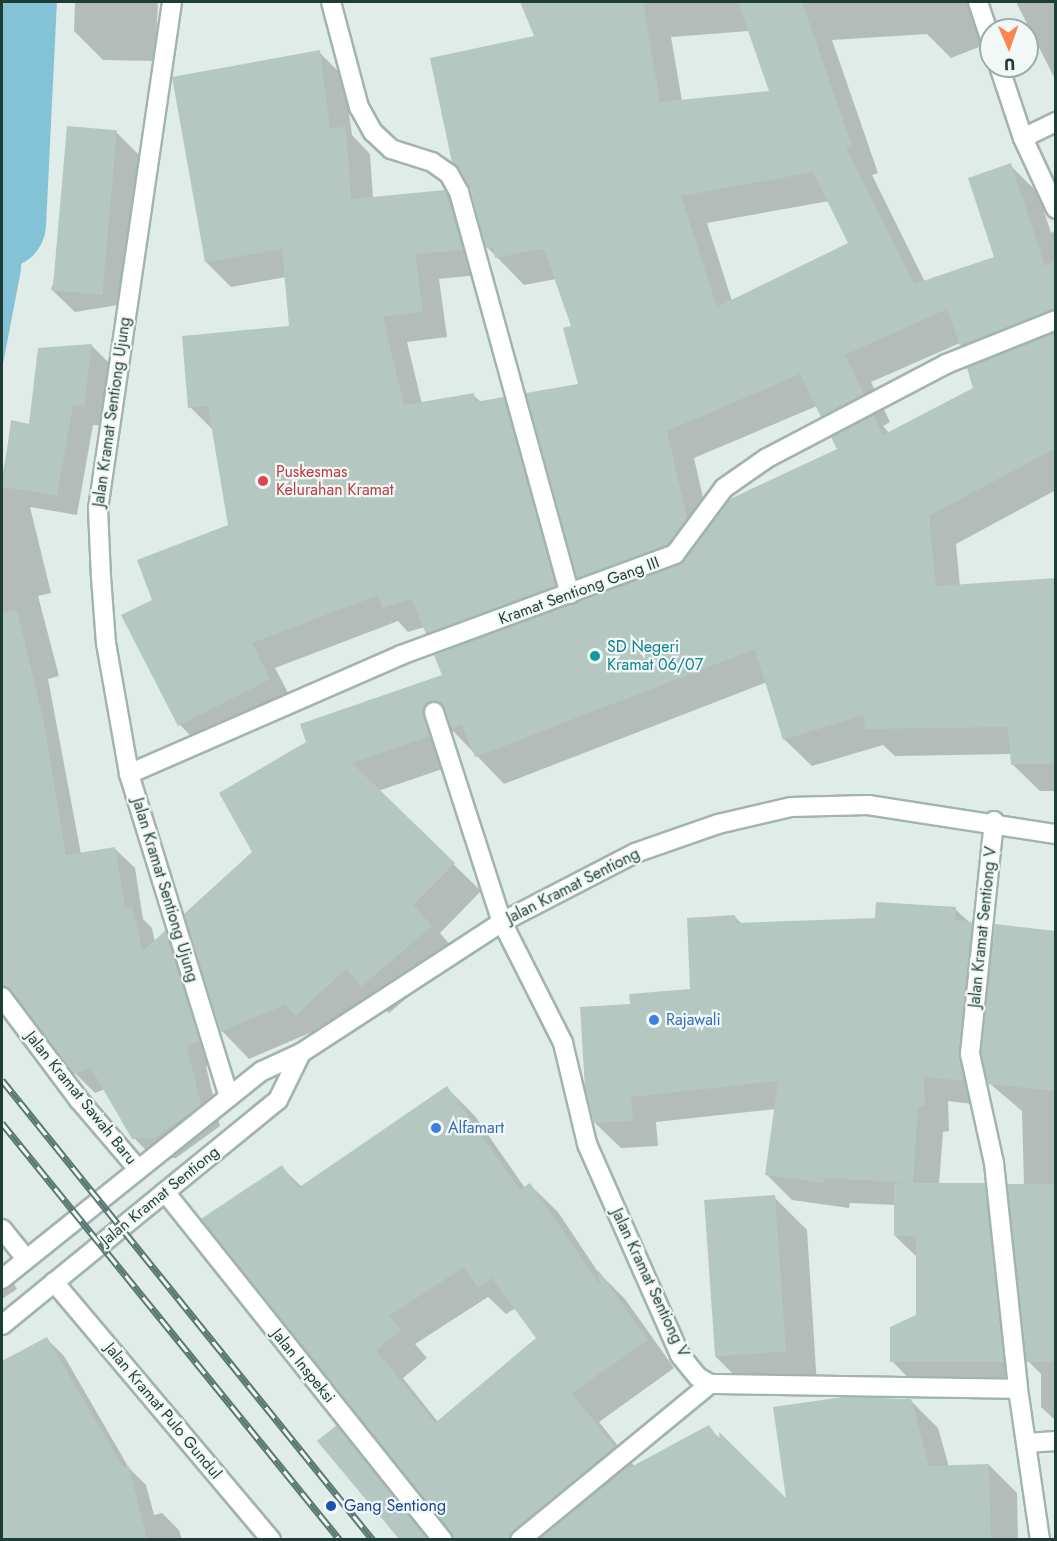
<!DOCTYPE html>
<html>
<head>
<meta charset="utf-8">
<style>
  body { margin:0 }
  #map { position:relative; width:1057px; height:1541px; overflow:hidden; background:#e0ece7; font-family:Jost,sans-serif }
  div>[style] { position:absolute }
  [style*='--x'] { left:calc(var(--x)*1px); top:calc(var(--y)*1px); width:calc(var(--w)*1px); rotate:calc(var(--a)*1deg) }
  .water>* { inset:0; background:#84c3d5 }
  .shadow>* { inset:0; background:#0003 }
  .river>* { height:87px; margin:-43.5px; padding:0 43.5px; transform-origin:43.5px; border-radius:43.5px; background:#84c3d5 }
  .building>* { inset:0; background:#b5c7c1; transform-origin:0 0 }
  .roads { filter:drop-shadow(2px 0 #a2b4af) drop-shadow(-2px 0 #a2b4af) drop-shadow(0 2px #a2b4af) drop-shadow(0 -2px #a2b4af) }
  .minor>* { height:18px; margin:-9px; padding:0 9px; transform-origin:9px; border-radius:9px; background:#fff }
  .tertiary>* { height:18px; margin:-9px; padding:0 9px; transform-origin:9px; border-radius:9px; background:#fff }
  .rail>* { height:7px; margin-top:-3.5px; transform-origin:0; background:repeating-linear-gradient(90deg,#f1f8f5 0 14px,#5a7973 0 28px); box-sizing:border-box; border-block:2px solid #5a7973 }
  .dots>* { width:16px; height:16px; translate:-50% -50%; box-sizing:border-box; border:3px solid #f1f8f5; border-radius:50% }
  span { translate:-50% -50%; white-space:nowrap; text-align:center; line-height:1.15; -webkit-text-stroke:4.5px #f1f8f5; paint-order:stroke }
  .street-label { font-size:16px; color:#1f3d37 }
  .health-label { font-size:16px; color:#be3a42 }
  .left { translate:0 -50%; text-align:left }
  .culture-label { font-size:16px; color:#0d838f }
  .shop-label { font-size:16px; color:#366cbe }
  .transit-label { font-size:16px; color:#164399 }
  .frame { position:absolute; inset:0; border:3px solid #1f3d37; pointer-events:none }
  .north { position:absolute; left:979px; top:18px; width:60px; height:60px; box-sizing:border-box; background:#f1f8f5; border:2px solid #9dada9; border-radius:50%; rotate:178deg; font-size:16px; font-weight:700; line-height:24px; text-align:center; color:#1f3d37 }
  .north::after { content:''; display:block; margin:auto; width:21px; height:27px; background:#fb844f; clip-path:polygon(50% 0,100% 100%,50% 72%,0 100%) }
</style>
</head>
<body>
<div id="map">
  <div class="water">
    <div style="clip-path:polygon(29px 82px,21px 270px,2px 369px,2px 84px)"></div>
  </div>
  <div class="shadow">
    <div style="clip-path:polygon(75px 2px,158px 2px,155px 61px,103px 60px,74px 31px)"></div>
    <div style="clip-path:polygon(evenodd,527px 2px,975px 2px,989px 43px,951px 58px,927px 34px,832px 40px,878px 173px,872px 175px,925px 282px,996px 258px,1010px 165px,1038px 193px,1051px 233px,1056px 230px,1056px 490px,956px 544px,960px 586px,1056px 580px,1056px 791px,1040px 791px,1012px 764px,1012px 754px,895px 756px,883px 745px,812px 766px,784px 739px,767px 682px,504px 784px,453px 731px,450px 743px,457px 764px,378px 791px,481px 891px,440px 933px,458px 954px,389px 1013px,373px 997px,323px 1043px,312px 1032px,249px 1059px,222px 1031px,186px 914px,444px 676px,446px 652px,425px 627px,408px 632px,398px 621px,275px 668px,294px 704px,205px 750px,180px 725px,154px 601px,229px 526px,214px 431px,190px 407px,291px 327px,286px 277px,231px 287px,206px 262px,319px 52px,344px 77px,352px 135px,370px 154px,373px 198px,444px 192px,470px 217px,487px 274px,439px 279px,447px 337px,407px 342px,422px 404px,473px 395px,481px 402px,503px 398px,528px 424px,578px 603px,597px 596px,579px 577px,580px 385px,573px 327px,556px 279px,524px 285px,487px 247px,536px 37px,522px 4px,527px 2px,749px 31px,771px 92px,682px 101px,671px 37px,749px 31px,527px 2px,829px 201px,850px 243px,732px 301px,707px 223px,829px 201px,527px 2px,960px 343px,980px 364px,975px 389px,890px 434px,883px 426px,890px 422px,871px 382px,960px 343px,527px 2px,817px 406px,840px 434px,839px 450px,710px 528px,694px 458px,817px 406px)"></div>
    <div style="clip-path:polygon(1016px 2px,1056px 2px,1056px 81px)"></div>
    <div style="clip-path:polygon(116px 132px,139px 155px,124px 304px,75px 312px,51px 289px)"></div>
    <div style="clip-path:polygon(91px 345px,111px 365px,103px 426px,93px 425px,77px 515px,30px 507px,51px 593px,38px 596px,59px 676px,48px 679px,81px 854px,114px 848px,135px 868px,143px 919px,152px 928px,155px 942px,166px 932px,185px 952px,219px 1061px,206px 1066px,220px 1126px,176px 1158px,154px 1158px,134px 1138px,105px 1089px,95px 1093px,75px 1073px,26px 1008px,16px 1005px,2px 990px,2px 478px,12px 422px,30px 425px)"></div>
    <div style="clip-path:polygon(evenodd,955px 909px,994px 945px,1056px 932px,1056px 1421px,1041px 1407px,1041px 1374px,1026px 1359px,1029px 1387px,917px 1387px,892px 1361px,917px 1316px,918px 1258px,895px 1236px,896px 1205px,850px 1203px,849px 1208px,792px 1200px,767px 1175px,776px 1109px,656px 1122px,658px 1146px,621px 1148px,595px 1123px,632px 1005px,692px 990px,735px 917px,742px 924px,876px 920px,955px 909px,985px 1066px,989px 1083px,1022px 1111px,1024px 1185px,1012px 1213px,984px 1185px,939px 1185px,943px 1132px,949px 1131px,948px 1101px,989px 1106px,985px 1066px)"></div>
    <div style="clip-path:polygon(evenodd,447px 1088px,475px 1116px,525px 1188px,530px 1185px,558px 1212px,598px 1272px,625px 1299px,674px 1368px,599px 1422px,635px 1467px,708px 1427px,788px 1503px,910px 1400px,938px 1428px,949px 1467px,989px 1465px,1017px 1493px,1018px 1540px,454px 1540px,281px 1167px,302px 1187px,447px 1088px,488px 1297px,506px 1314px,516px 1308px,538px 1338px,438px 1422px,403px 1378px,427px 1358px,415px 1344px,488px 1297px)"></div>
    <div style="clip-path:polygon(774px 1197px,807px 1230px,817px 1385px,749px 1390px,716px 1357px)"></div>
    <div style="clip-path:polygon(2px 1263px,17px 1289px,2px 1299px)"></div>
    <div style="clip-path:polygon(46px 1338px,64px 1356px,129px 1468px,146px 1485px,154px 1515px,162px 1513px,179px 1530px,182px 1540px,2px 1540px,2px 1363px)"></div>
    <div style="clip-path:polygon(337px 1427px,360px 1450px,431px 1540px,401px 1540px,319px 1442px)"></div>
  </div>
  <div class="river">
    <div style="--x:2;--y:224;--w:222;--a:-87.2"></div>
  </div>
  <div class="building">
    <div style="clip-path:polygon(evenodd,520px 2px,643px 2px,660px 102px,769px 91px,738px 2px,802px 2px,852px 146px,846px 148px,914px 284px,994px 257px,968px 178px,1011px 163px,1045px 266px,1056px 260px,1056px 309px,960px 346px,947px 309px,845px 355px,864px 394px,821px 417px,800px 374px,667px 431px,687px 519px,668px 545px,577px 578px,526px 393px,578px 384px,563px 328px,571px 326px,544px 249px,495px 258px,493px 247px,486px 248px,470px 189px,452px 163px,430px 58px,534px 36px,520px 2px,813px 172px,848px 243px,717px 307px,681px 196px,813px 172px)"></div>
    <div style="clip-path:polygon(320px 50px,330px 128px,346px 127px,351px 199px,445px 190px,463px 250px,415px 254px,423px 312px,383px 317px,404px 405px,474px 393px,475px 402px,504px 397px,556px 586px,426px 634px,412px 599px,382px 608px,378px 595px,252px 643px,270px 679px,178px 726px,121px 615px,152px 600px,137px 560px,228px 525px,208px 406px,188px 408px,182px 336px,289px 326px,282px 249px,205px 262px,172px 77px)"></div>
    <div style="left:67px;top:126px;width:50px;height:165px;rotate:5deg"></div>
    <div style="clip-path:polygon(1056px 332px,1056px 448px,929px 516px,936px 586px,1056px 578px,1056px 763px,1011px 765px,1008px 727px,866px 729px,863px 715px,783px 740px,755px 649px,475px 757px,462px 725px,451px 729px,442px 704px,431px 701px,423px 710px,430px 736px,352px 763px,455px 863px,413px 905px,432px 926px,361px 987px,346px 969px,295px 1016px,284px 1005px,221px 1032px,184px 914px,252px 852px,219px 793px,306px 742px,300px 724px,442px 675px,434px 655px,679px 565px,730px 499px,837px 449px,831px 437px,873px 415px,883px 435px,973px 388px,967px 368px)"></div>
    <div style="clip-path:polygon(92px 344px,84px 407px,73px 405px,57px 496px,2px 487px,11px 420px,29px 424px,38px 348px)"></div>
    <div style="clip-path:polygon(17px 610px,44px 723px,66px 855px,115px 847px,125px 908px,132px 906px,143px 951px,166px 930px,200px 1041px,187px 1046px,201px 1105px,155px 1138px,132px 1139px,91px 1068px,74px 1074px,11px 990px,2px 986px,2px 612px)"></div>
    <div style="clip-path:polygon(876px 902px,956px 907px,955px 920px,972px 922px,959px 1053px,964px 1081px,924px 1077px,925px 1106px,918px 1107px,913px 1183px,985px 1183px,1004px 1362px,890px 1362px,890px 1327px,916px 1315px,916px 1236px,894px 1236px,894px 1183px,911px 1183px,825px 1178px,824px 1183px,765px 1175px,778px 1081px,631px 1097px,633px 1121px,594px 1123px,585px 1088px,580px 1007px,630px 1004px,629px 994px,690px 989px,687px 918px,735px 915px,736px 923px,875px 918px)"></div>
    <div style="clip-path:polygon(995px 924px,1056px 931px,1056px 1091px,988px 1084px,981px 1053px)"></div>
    <div style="clip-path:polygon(evenodd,447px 1086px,520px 1190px,530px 1183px,599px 1284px,598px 1270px,648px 1340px,572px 1393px,615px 1447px,513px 1531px,509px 1539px,454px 1539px,201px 1219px,282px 1165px,298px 1188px,447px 1086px,464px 1267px,478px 1288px,492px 1278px,536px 1338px,435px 1423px,376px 1350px,401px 1330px,389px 1316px,464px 1267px)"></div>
    <div style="clip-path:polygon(1007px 1184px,1056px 1184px,1056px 1362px,1026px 1362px)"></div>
    <div style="left:775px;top:1195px;width:157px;height:71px;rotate:86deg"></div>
    <div style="clip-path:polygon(47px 1337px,123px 1467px,129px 1466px,147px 1539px,2px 1539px,2px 1361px)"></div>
    <div style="clip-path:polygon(843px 1397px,911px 1399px,929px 1466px,989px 1464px,991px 1539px,538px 1539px,629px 1465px,631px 1467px,709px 1425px,720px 1441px,719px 1432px,786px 1498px,773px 1407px)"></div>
    <div style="clip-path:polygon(337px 1425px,428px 1539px,399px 1539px,317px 1441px)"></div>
  </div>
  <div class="roads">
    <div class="minor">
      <div style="--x:172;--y:2;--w:512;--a:98.3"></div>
      <div style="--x:98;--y:509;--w:68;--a:87.5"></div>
      <div style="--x:101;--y:577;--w:66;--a:85.7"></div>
      <div style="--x:106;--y:643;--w:133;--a:80"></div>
      <div style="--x:129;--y:774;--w:338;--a:72.8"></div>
      <div style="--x:331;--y:2;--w:109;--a:75.1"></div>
      <div style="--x:359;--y:107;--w:29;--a:61"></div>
      <div style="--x:373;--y:132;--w:25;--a:43"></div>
      <div style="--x:391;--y:149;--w:43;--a:17.6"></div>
      <div style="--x:432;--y:162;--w:21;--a:35"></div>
      <div style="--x:449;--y:174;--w:21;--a:61"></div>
      <div style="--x:459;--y:192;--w:417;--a:74.6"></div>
      <div style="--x:978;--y:2;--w:41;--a:71.6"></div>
      <div style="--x:999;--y:66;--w:76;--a:71.6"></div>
      <div style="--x:1023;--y:138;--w:78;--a:65.1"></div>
      <div style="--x:1023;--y:138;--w:37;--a:-26"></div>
      <div style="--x:434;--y:712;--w:221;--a:72.1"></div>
      <div style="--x:502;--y:922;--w:136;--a:63.2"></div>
      <div style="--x:563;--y:1043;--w:104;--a:76.6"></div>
      <div style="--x:587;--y:1144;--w:231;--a:66.2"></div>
      <div style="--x:680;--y:1355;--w:28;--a:51"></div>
      <div style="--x:698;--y:1377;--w:14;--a:30"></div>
      <div style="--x:710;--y:1384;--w:308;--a:0.9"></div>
      <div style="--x:129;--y:774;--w:297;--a:-23.6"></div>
      <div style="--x:401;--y:655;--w:292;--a:-20.2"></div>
      <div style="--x:675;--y:554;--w:82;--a:-53.4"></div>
      <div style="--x:724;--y:488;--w:52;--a:-34.9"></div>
      <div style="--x:767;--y:458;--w:202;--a:-27.7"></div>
      <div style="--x:946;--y:364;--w:118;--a:-21.8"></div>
      <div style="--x:994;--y:821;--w:234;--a:95.9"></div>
      <div style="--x:970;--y:1054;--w:112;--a:77.6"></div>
      <div style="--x:994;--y:1163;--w:227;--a:83.9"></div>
      <div style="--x:1018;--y:1389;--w:153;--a:81.7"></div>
      <div style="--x:165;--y:1192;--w:445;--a:51.4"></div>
      <div style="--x:2;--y:1229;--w:38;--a:51"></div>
      <div style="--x:1026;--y:1443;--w:30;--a:-4"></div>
      <div style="--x:520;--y:1540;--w:246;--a:-39.4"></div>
    </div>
    <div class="tertiary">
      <div style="--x:2;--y:997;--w:129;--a:53.2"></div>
      <div style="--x:79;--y:1100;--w:91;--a:49.5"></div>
      <div style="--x:2;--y:1279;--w:333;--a:-38.7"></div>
      <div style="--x:262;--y:1071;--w:43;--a:-24.8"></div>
      <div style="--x:301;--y:1053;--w:240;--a:-33.1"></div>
      <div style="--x:502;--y:922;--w:150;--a:-27.4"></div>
      <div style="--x:635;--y:853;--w:88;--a:-19.3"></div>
      <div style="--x:718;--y:824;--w:75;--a:-13.1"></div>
      <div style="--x:791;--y:807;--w:77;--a:-1.5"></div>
      <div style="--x:868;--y:805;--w:190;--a:8.8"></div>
      <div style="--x:54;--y:1282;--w:337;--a:49.9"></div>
      <div style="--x:2;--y:1325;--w:356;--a:-39.2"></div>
      <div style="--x:278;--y:1100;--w:52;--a:-63.9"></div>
    </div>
  </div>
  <div class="rail">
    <div style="--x:2;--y:1080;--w:591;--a:51.11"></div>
    <div style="--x:2;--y:1123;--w:537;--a:50.97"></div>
  </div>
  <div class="dots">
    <div style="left:263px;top:481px;background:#e0444e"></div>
    <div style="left:595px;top:656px;background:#0f9aa8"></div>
    <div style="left:654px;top:1020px;background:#3f7fe0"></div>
    <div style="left:436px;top:1128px;background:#3f7fe0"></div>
    <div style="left:331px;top:1506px;background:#1a4fb4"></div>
  </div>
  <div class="street-label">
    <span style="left:112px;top:412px;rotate:-82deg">Jalan Kramat Sentiong Ujung</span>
    <span style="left:579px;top:591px;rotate:-20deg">Kramat Sentiong Gang III</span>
    <span style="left:573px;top:886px;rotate:-27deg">Jalan Kramat Sentiong</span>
    <span style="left:165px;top:890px;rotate:73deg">Jalan Kramat Sentiong Ujung</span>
    <span style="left:983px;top:927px;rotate:-84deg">Jalan Kramat Sentiong V</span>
    <span style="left:81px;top:1098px;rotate:51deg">Jalan Kramat Sawah Baru</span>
    <span style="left:160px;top:1196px;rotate:-39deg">Jalan Kramat Sentiong</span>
    <span style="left:650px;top:1283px;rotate:65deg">Jalan Kramat Sentiong V</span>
    <span style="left:303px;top:1366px;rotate:51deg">Jalan Inspeksi</span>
    <span style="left:163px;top:1411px;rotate:50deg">Jalan Kramat Pulo Gundul</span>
  </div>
  <div class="health-label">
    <span class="left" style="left:276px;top:481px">Puskesmas<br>Kelurahan Kramat</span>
  </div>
  <div class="culture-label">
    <span class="left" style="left:607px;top:656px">SD Negeri<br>Kramat 06/07</span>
  </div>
  <div class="shop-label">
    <span class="left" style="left:666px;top:1020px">Rajawali</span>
    <span class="left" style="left:448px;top:1128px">Alfamart</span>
  </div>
  <div class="transit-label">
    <span class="left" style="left:344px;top:1506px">Gang Sentiong</span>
  </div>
  <div class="frame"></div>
  <div class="north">U</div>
</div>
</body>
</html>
